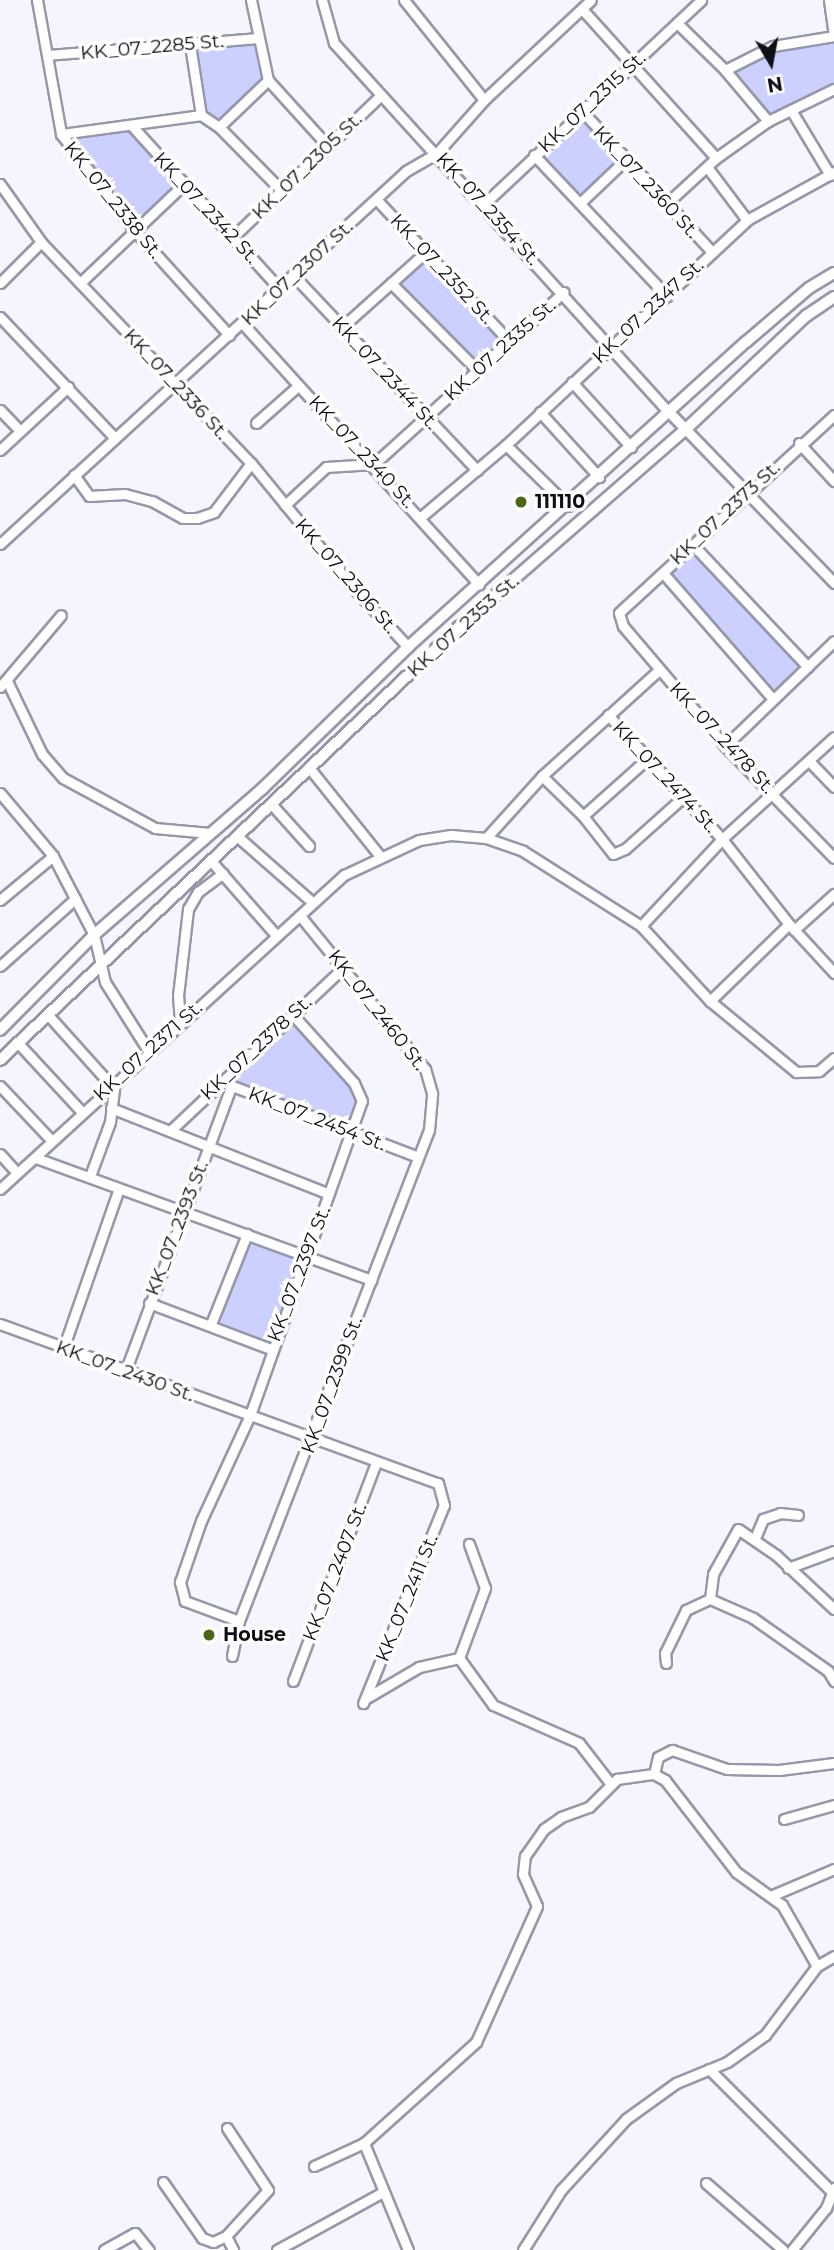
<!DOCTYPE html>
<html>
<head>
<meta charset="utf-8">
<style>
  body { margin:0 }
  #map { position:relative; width:834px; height:2250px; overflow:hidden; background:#f4f5fd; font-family:Montserrat,sans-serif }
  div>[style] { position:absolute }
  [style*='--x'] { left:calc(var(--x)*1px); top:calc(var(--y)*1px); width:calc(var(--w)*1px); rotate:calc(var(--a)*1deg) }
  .green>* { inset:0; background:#cbd0ff; transform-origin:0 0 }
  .roads { filter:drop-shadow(2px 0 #9698aa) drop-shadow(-2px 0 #9698aa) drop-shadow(0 2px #9698aa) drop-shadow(0 -2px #9698aa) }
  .minor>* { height:9px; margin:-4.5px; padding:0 4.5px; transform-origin:4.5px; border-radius:4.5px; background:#fff }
  .tertiary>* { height:10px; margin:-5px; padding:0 5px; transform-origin:5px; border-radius:5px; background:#fff }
  .dots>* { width:19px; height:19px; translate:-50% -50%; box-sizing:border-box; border:4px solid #fff; border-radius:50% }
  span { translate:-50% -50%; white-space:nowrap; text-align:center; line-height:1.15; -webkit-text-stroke:7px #fff; paint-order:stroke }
  .street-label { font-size:19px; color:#0e0f15 }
  .poi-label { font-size:19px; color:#0e0f15; font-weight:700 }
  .left { translate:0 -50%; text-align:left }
  .north { position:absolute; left:736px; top:28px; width:70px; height:70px; -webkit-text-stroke:5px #fff; paint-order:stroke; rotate:170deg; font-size:19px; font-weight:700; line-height:28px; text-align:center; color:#0e0f15 }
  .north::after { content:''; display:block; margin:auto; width:24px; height:32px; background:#0e0f15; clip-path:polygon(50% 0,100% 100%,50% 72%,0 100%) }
</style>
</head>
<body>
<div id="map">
  <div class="green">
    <div style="clip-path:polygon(834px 36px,834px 89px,768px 121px,725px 70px,773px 43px)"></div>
    <div style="clip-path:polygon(257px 38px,268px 80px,219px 127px,201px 115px,190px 45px)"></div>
    <div style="left:582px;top:111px;width:65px;height:65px;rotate:49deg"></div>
    <div style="clip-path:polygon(132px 126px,182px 186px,136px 232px,61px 134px)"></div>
    <div style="left:426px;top:252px;width:120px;height:47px;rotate:47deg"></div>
    <div style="left:694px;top:546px;width:166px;height:41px;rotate:47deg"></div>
    <div style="clip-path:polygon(292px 1014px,362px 1094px,352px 1134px,223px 1084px)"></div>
    <div style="left:247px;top:1234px;width:62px;height:97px;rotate:21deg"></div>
  </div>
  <div class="roads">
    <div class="minor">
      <div style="--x:37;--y:0;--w:136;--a:79.8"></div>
      <div style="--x:61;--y:134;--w:123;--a:52.6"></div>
      <div style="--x:136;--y:232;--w:139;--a:47.9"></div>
      <div style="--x:251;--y:0;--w:82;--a:78"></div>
      <div style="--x:268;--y:80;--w:88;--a:47.8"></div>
      <div style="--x:322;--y:0;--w:45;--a:74.4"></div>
      <div style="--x:334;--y:43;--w:498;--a:47.8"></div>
      <div style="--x:669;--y:412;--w:238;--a:46"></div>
      <div style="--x:404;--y:0;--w:128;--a:51.3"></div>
      <div style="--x:829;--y:0;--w:35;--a:82"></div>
      <div style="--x:582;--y:9;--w:200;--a:48"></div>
      <div style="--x:677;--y:23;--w:67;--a:44.4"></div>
      <div style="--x:725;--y:70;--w:67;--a:49.9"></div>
      <div style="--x:190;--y:45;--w:71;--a:81.1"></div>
      <div style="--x:201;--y:115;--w:22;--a:34"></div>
      <div style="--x:219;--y:127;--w:88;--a:45.5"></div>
      <div style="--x:47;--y:55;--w:211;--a:-4.6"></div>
      <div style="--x:725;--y:70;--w:54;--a:-26.6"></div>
      <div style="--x:773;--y:46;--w:62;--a:-9.3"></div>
      <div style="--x:791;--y:110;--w:76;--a:59"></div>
      <div style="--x:582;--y:111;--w:192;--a:47.3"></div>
      <div style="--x:132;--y:126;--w:220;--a:47.8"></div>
      <div style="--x:219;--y:127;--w:68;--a:-43.8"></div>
      <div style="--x:61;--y:134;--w:141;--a:-7.7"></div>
      <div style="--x:534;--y:155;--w:194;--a:46.7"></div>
      <div style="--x:707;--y:167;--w:66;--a:53"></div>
      <div style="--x:0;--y:184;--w:71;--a:54.7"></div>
      <div style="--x:41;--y:242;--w:305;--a:46.5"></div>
      <div style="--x:251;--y:463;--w:158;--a:50.7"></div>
      <div style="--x:351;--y:585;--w:84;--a:47.4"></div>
      <div style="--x:376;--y:199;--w:193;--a:46.9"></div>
      <div style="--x:580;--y:203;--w:62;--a:-43.7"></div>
      <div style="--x:484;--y:204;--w:298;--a:-43.2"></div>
      <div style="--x:666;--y:204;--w:68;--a:-42.6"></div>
      <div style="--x:716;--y:158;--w:64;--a:-35.4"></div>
      <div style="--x:768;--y:121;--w:73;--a:-25.9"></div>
      <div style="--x:233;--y:237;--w:205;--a:-43.8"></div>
      <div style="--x:294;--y:276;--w:267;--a:46.7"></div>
      <div style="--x:0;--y:283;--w:58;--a:-45"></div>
      <div style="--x:80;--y:283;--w:141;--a:-43.6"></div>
      <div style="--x:391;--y:283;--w:122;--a:45.3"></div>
      <div style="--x:0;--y:317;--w:167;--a:46.5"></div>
      <div style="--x:242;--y:323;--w:353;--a:47.8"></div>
      <div style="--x:342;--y:327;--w:113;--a:-41.8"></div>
      <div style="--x:572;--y:382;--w:88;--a:47.8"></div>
      <div style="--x:0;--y:410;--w:29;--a:46"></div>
      <div style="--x:540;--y:412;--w:88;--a:47.8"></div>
      <div style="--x:834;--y:415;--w:292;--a:137.4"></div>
      <div style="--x:619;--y:613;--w:14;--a:73"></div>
      <div style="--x:623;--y:626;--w:157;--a:49.6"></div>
      <div style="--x:725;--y:746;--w:156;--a:45.8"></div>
      <div style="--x:256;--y:423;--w:56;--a:-41.4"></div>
      <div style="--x:799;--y:443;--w:52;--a:47.4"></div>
      <div style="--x:506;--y:445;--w:87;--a:44.5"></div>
      <div style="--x:0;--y:450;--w:93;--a:-42.8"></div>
      <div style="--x:374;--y:464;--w:256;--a:-42.2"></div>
      <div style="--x:74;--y:475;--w:26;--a:54"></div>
      <div style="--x:89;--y:496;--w:36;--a:-3"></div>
      <div style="--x:125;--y:494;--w:28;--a:15"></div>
      <div style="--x:152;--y:501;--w:35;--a:29"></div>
      <div style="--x:183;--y:518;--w:14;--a:0"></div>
      <div style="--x:197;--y:518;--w:18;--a:-19"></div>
      <div style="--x:214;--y:512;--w:61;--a:-52.9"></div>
      <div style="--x:285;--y:505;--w:56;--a:-42.8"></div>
      <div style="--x:326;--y:467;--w:48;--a:-3.6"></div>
      <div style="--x:422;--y:516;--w:110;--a:-40.2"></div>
      <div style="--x:506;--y:445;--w:330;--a:-43"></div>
      <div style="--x:747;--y:220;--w:99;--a:-28.9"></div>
      <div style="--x:0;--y:544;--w:551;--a:-42.57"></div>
      <div style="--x:406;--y:171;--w:36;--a:-30"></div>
      <div style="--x:437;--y:153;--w:71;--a:-48.4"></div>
      <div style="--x:484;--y:100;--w:146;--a:-43.1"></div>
      <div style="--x:694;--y:546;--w:166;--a:46.7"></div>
      <div style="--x:663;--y:573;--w:166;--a:48.9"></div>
      <div style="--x:7;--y:681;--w:81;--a:64.4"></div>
      <div style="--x:42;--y:754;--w:32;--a:49"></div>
      <div style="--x:63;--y:778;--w:105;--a:28.5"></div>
      <div style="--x:155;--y:828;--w:55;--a:5.2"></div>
      <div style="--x:0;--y:687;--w:94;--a:-49.7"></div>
      <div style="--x:608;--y:715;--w:168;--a:47.4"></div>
      <div style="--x:722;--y:839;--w:108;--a:51.8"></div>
      <div style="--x:789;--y:924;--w:67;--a:47.4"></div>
      <div style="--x:725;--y:746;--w:151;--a:-43.9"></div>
      <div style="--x:809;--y:761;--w:36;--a:46"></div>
      <div style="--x:311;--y:770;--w:110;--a:51.3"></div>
      <div style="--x:542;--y:776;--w:57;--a:44.3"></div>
      <div style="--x:583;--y:816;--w:48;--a:51.7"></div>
      <div style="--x:613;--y:854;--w:13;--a:-23"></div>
      <div style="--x:625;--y:849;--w:76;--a:-41.8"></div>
      <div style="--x:0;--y:793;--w:82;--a:49.9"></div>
      <div style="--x:53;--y:856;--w:89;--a:62.6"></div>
      <div style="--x:94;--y:935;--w:48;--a:76.8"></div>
      <div style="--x:105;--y:982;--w:83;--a:57.8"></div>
      <div style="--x:273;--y:806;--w:54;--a:48"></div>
      <div style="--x:583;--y:816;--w:87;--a:-41.7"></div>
      <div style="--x:238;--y:837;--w:98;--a:41.3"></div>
      <div style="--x:486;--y:838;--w:84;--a:-47.9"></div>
      <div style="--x:542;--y:776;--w:158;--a:-42.2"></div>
      <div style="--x:212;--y:862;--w:96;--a:48.8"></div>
      <div style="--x:0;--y:900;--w:69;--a:-39.7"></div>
      <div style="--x:641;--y:926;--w:119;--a:-47"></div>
      <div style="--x:722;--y:839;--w:151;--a:-42.3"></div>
      <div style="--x:794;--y:930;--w:54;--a:-42"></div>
      <div style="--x:0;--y:966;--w:101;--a:-41.8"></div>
      <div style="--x:710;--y:1001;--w:110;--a:-44.3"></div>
      <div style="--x:49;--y:1016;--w:91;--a:48.1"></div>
      <div style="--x:180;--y:1023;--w:27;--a:-94"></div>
      <div style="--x:178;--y:996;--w:88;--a:-83.4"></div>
      <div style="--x:188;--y:909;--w:20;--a:-60"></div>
      <div style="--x:198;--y:892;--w:31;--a:-37"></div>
      <div style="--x:18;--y:1043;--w:94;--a:47.2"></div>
      <div style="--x:227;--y:1084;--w:202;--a:20.9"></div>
      <div style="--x:0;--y:1086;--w:74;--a:46.6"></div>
      <div style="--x:111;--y:1108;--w:234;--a:21.5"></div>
      <div style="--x:170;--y:1131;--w:239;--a:-43.3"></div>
      <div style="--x:0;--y:1154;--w:25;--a:48"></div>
      <div style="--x:36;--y:1158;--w:357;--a:20"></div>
      <div style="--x:90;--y:1176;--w:58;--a:-69.7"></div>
      <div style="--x:110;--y:1122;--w:41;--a:-83"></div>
      <div style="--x:0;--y:1189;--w:466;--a:-42.4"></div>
      <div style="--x:344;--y:875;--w:83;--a:-25"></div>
      <div style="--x:419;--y:840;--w:32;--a:-9"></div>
      <div style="--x:451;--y:835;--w:35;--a:5"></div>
      <div style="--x:486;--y:838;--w:39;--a:19"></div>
      <div style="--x:523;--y:851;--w:140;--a:32.4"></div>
      <div style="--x:641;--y:926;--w:102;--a:47.4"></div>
      <div style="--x:710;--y:1001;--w:112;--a:39.5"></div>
      <div style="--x:796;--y:1072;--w:23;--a:-2"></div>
      <div style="--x:819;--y:1071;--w:20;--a:-41"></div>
      <div style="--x:149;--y:1303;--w:130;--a:20.7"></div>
      <div style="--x:0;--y:1324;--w:466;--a:20"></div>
      <div style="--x:438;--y:1483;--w:23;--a:75"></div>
      <div style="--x:444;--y:1505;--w:214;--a:112.2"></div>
      <div style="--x:211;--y:1324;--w:97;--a:-68.2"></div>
      <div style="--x:63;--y:1349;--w:170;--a:-70.8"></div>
      <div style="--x:125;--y:1372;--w:306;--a:-69.6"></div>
      <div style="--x:755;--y:1538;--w:21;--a:-67"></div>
      <div style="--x:763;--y:1519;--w:18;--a:-19"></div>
      <div style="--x:780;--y:1513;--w:18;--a:6"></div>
      <div style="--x:788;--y:1568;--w:49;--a:-20.3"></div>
      <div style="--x:710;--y:1599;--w:25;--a:-83"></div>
      <div style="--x:713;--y:1574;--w:51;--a:-60.9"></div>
      <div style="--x:738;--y:1529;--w:46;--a:34.4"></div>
      <div style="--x:776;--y:1555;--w:79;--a:43"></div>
      <div style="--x:710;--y:1599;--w:47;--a:23.8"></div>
      <div style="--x:753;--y:1618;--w:92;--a:35.2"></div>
      <div style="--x:828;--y:1671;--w:12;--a:59"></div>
      <div style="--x:239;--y:1621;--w:58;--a:-159.7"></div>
      <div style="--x:185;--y:1601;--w:20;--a:-105"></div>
      <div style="--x:180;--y:1582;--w:65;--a:-71"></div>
      <div style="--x:201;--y:1521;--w:117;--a:-65.2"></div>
      <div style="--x:250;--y:1415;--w:333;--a:-70.4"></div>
      <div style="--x:362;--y:1101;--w:20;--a:-114"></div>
      <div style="--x:354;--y:1083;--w:93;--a:-131.9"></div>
      <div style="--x:232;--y:1656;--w:36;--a:-79"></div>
      <div style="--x:239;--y:1621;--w:526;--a:-68.85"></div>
      <div style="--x:429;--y:1130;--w:37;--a:-85"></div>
      <div style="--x:432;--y:1093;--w:25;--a:-106"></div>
      <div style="--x:425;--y:1069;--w:198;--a:-129.2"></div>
      <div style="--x:459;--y:1658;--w:58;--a:54.1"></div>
      <div style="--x:493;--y:1705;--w:94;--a:23.8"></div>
      <div style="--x:579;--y:1743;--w:51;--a:52.2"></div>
      <div style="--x:459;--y:1658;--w:75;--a:-69.6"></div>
      <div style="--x:485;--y:1588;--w:47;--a:-110"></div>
      <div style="--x:666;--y:1663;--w:10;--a:-96"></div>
      <div style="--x:665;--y:1653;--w:48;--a:-64"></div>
      <div style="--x:686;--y:1610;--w:26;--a:-25"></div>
      <div style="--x:293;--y:1681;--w:234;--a:-69.2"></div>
      <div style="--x:368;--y:1697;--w:59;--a:-30.5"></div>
      <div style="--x:419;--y:1667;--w:41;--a:-12.7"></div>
      <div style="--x:654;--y:1774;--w:17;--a:-77"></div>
      <div style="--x:658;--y:1757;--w:16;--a:-27"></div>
      <div style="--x:672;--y:1750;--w:58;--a:19.1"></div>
      <div style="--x:727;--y:1769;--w:52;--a:1.1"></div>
      <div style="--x:779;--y:1770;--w:55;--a:-7.3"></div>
      <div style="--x:784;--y:1819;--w:52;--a:-15.6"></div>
      <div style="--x:773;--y:1895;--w:66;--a:-23.1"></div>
      <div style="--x:709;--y:2069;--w:174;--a:45"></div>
      <div style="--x:227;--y:2128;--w:74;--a:56.5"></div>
      <div style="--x:268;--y:2190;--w:62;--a:132.4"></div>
      <div style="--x:226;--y:2236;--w:16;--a:63"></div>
      <div style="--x:314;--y:2166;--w:55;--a:-24.7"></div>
      <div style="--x:163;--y:2182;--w:68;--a:55.1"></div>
      <div style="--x:202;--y:2238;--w:12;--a:20"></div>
      <div style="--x:213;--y:2242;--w:14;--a:-25"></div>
      <div style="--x:706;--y:2183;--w:102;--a:41"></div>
      <div style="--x:104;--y:2250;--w:35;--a:-29"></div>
      <div style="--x:135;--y:2233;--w:22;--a:51"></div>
      <div style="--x:277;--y:2250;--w:119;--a:-28.7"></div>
      <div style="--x:408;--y:2250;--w:116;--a:-112.4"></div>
      <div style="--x:364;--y:2143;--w:151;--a:-42"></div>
      <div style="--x:476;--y:2042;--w:149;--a:-65.8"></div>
      <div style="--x:537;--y:1906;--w:35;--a:-114"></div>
      <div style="--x:523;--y:1874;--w:18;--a:-84"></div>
      <div style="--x:525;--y:1856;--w:33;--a:-55"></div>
      <div style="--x:544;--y:1829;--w:21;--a:-35"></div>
      <div style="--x:561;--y:1817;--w:30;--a:-20"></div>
      <div style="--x:589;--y:1807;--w:40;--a:-45"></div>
      <div style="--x:617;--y:1779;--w:37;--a:-8"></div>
      <div style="--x:654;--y:1774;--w:13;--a:29"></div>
      <div style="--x:665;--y:1780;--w:116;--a:52.3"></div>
      <div style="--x:736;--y:1872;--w:57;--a:35.7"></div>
      <div style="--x:782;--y:1905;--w:70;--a:60.2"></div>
      <div style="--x:523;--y:2250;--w:71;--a:-57.7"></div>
      <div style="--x:561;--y:2190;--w:96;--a:-47.5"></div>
      <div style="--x:626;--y:2119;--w:62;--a:-35.8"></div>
      <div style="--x:676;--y:2083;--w:55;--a:-22.4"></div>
      <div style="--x:727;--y:2062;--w:47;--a:-35.4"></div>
      <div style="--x:765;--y:2035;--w:86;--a:-53"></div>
      <div style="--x:817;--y:1966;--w:20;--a:-30"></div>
      <div style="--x:792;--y:2250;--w:54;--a:-51"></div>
      <div style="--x:826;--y:2208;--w:22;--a:-68"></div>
    </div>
    <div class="tertiary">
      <div style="--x:0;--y:1030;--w:134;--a:-45.3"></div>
      <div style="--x:94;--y:935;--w:223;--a:-41"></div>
      <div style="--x:262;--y:789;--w:204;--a:-44.2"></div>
      <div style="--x:408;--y:647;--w:455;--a:-42.1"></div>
      <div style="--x:746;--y:342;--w:83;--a:-40.6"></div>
      <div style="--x:809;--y:288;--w:29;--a:-31"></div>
      <div style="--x:0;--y:1060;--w:631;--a:-43.33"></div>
      <div style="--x:459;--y:627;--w:301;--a:-41.1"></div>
      <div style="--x:686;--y:429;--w:165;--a:-43.3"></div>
      <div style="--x:806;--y:316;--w:34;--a:-34"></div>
    </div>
  </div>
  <div class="dots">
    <div style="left:521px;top:502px;background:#4d6616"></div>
    <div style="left:209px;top:1635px;background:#4d6616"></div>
  </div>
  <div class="street-label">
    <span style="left:152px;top:47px;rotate:-5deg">KK_07_2285 St.</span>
    <span style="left:592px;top:102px;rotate:-43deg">KK_07_2315 St.</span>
    <span style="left:307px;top:166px;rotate:-44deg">KK_07_2305 St.</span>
    <span style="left:646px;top:182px;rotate:47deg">KK_07_2360 St.</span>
    <span style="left:113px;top:200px;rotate:51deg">KK_07_2338 St.</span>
    <span style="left:206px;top:208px;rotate:47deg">KK_07_2342 St.</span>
    <span style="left:488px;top:209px;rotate:48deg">KK_07_2354 St.</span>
    <span style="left:442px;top:269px;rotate:47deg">KK_07_2352 St.</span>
    <span style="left:297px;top:273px;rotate:-43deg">KK_07_2307 St.</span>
    <span style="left:648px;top:311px;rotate:-43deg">KK_07_2347 St.</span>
    <span style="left:500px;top:350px;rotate:-42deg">KK_07_2335 St.</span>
    <span style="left:385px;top:373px;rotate:47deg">KK_07_2344 St.</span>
    <span style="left:176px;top:384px;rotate:47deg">KK_07_2336 St.</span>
    <span style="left:362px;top:452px;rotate:47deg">KK_07_2340 St.</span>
    <span style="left:725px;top:513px;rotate:-43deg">KK_07_2373 St.</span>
    <span style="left:346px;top:576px;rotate:49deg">KK_07_2306 St.</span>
    <span style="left:463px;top:626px;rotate:-42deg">KK_07_2353 St.</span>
    <span style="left:722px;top:738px;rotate:47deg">KK_07_2478 St.</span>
    <span style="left:665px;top:777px;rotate:47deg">KK_07_2474 St.</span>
    <span style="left:377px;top:1010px;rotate:52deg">KK_07_2460 St.</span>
    <span style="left:256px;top:1048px;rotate:-43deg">KK_07_2378 St.</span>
    <span style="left:148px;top:1051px;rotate:-42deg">KK_07_2371 St.</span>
    <span style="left:317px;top:1119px;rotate:21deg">KK_07_2454 St.</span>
    <span style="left:177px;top:1228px;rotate:-69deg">KK_07_2393 St.</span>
    <span style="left:299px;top:1274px;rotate:-69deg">KK_07_2397 St.</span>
    <span style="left:125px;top:1371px;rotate:20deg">KK_07_2430 St.</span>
    <span style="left:332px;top:1385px;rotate:-70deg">KK_07_2399 St.</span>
    <span style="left:335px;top:1572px;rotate:-69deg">KK_07_2407 St.</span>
    <span style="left:407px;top:1598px;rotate:-68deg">KK_07_2411 St.</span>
  </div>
  <div class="poi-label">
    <span class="left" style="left:535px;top:502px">111110</span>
    <span class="left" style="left:223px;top:1635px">House</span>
  </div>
  <div class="north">N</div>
</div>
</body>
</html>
